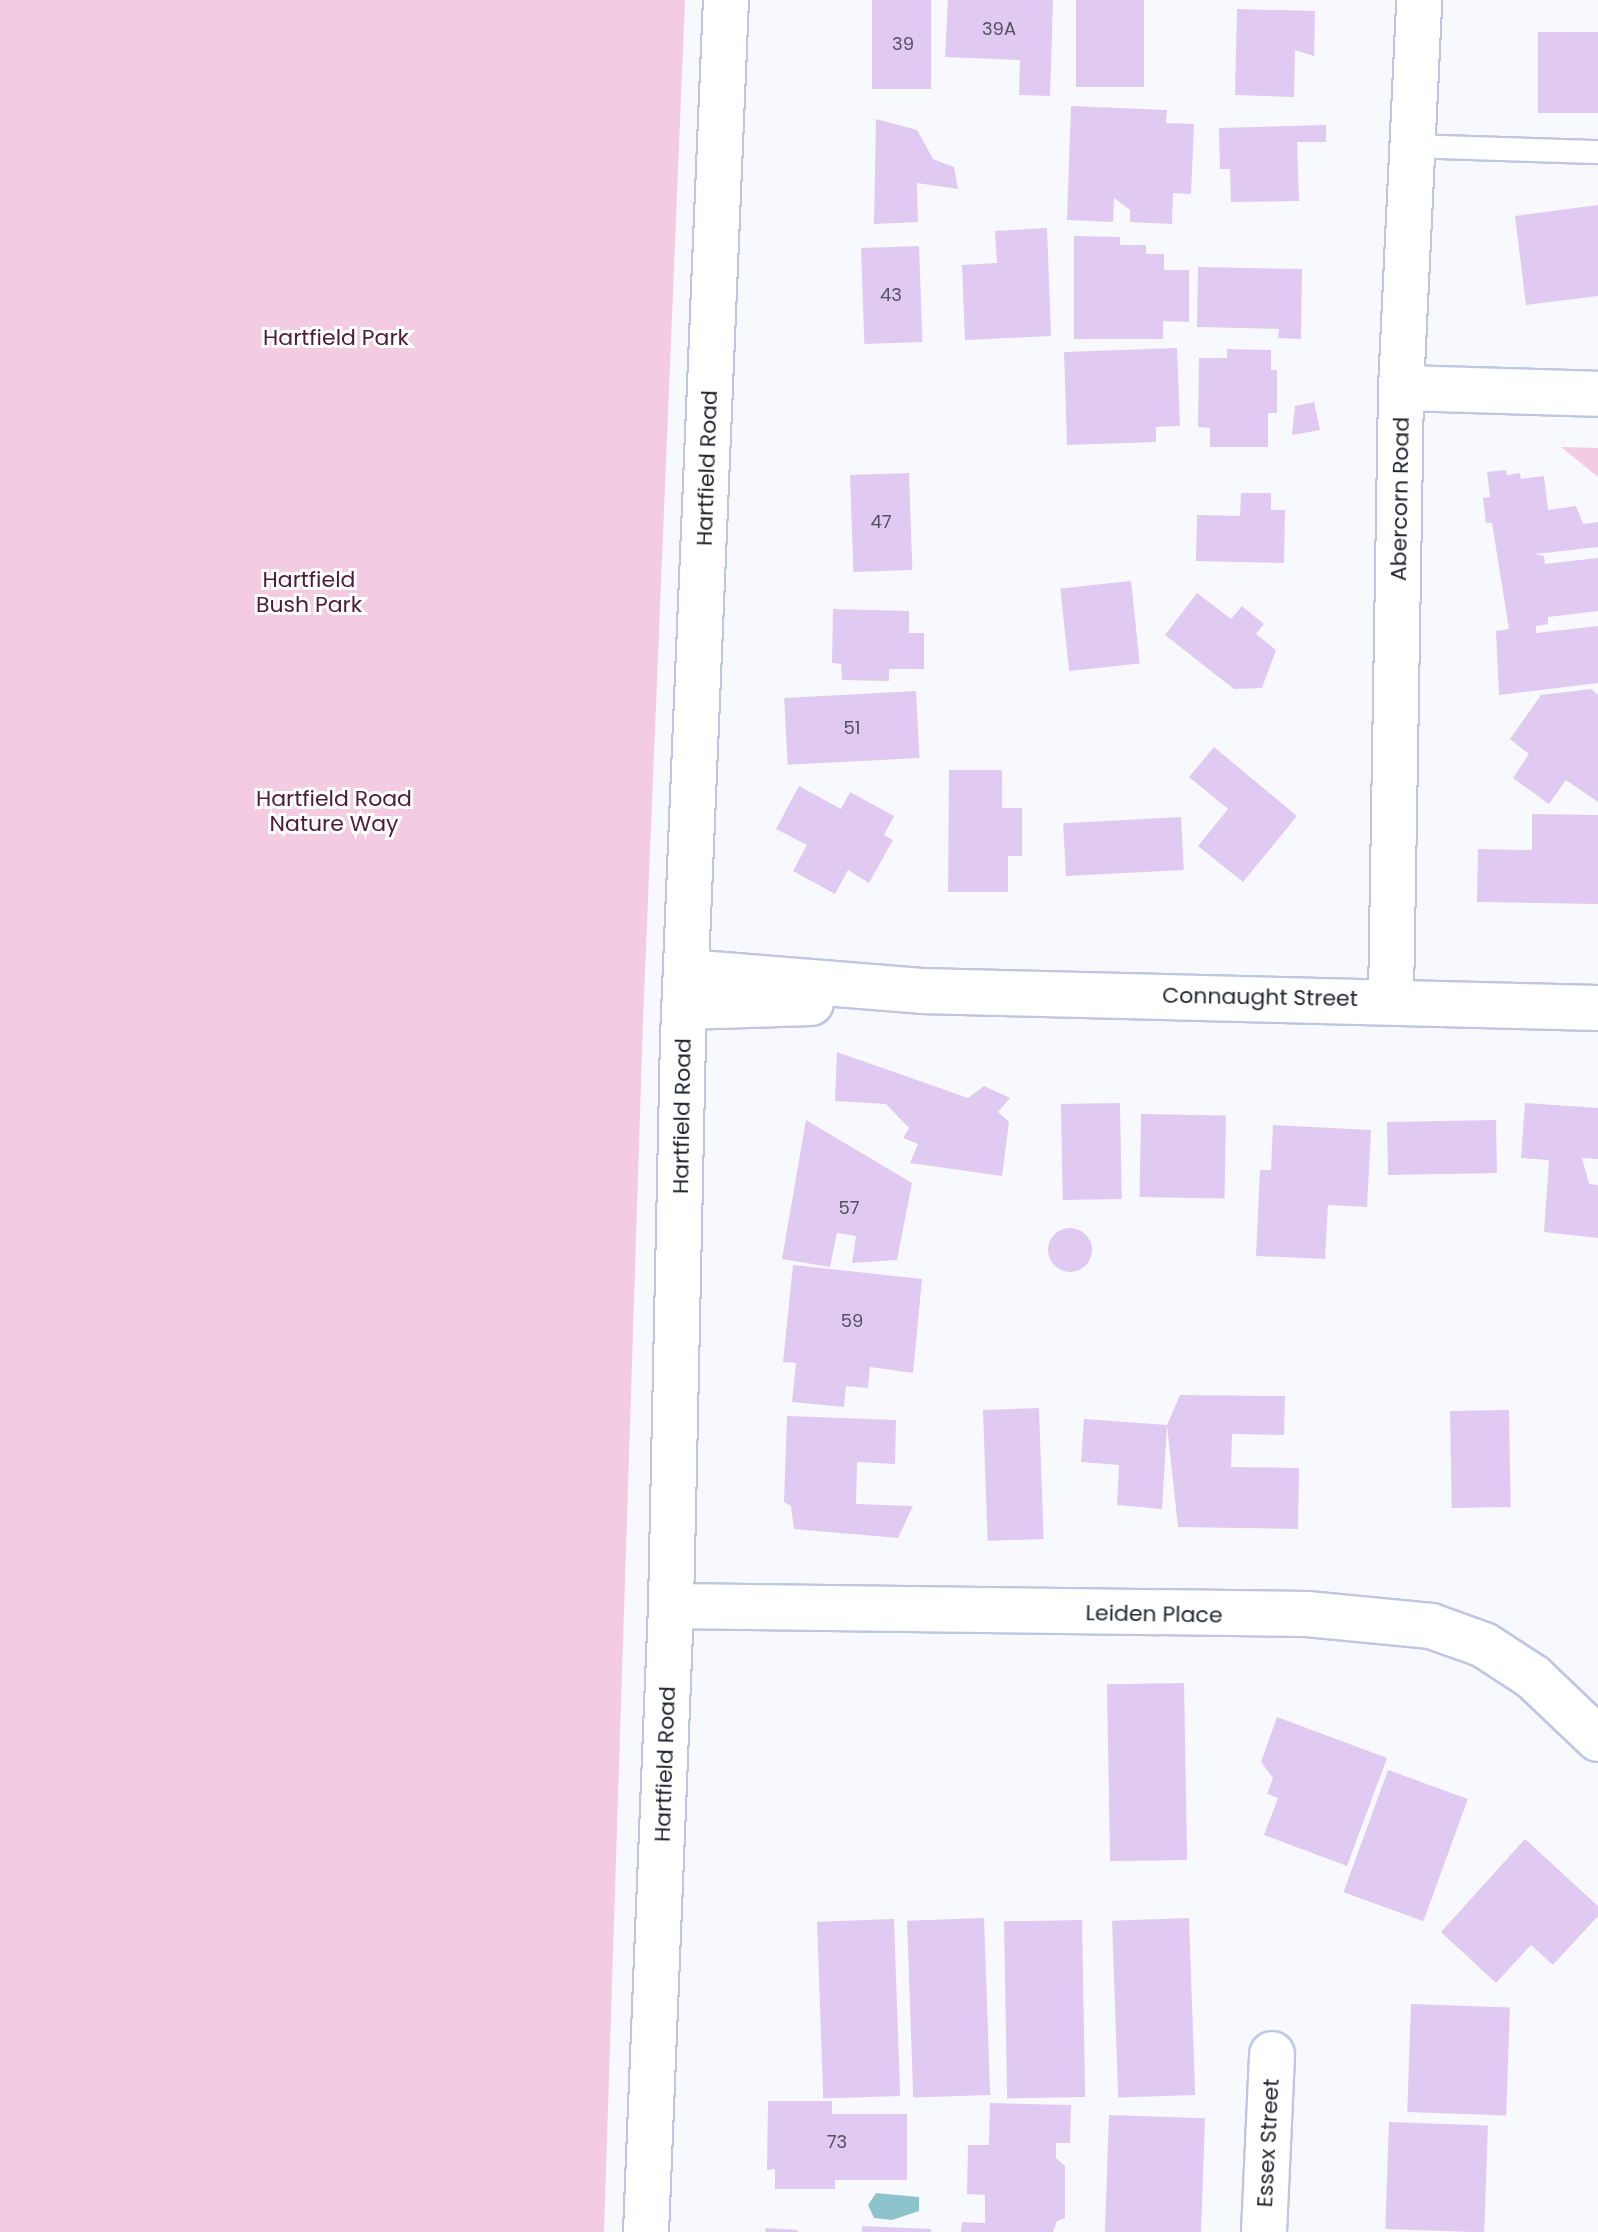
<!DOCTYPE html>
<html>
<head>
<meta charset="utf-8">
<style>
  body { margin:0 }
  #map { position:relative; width:1598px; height:2232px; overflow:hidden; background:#f8f9ff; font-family:Poppins,sans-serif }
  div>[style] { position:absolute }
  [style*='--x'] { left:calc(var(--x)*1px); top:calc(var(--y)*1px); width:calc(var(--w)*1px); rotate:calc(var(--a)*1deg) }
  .green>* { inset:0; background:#f3cce1 }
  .water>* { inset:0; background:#8dc4cc }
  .building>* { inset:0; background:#e0caf1; transform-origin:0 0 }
  .round { border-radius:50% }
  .roads { filter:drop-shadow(2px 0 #c0c6e2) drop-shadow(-2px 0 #c0c6e2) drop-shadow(0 2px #c0c6e2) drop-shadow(0 -2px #c0c6e2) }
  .lane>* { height:22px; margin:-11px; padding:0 11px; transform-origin:11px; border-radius:11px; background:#fff }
  .street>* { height:44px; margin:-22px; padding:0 22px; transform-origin:22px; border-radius:22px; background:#fff }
  .secondary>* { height:44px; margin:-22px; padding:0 22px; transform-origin:22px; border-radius:22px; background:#fff }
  span { translate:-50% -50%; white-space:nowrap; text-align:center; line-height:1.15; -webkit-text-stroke:6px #fff; paint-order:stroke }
  .number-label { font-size:18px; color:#535061 }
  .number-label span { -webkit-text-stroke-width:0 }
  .park-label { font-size:22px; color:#4d1a3a }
  .street-label { font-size:22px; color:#242731 }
</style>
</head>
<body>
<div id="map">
  <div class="green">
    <div style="clip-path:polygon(0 0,685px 0,643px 1021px,604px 2232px,0 2232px)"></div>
    <div style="clip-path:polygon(1561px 447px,1598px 448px,1598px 477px)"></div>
  </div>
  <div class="water">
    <div style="clip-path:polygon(876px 2193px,919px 2197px,919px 2211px,892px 2220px,874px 2218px,868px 2205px)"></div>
  </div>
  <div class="building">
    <div style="left:872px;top:0;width:59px;height:89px"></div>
    <div style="clip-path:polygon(948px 0,1053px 0,1050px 96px,1019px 95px,1020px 60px,945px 57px)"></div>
    <div style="left:1076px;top:0;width:68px;height:87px"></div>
    <div style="clip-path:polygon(1237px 9px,1315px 11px,1314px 56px,1295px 50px,1294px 97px,1235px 95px)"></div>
    <div style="left:1538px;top:32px;width:60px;height:81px"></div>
    <div style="clip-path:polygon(1071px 106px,1167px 110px,1166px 123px,1194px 124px,1191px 194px,1173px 193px,1172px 224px,1130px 222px,1130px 210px,1114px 198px,1113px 222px,1067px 220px)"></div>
    <div style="clip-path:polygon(876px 119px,917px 130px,933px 159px,954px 167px,958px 189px,917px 183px,918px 222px,874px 224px)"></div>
    <div style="clip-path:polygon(1326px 125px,1326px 142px,1297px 142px,1299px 201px,1231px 202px,1230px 169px,1220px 169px,1219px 128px)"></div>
    <div style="clip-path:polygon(1598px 205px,1598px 296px,1526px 305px,1515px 216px)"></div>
    <div style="clip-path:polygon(1047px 228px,1051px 336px,965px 340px,962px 265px,997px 263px,995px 231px)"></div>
    <div style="clip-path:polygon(1074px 236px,1120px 237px,1120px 245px,1146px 245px,1146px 254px,1164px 254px,1164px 270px,1189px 270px,1189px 322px,1163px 321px,1163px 339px,1074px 339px)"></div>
    <div style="left:919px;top:246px;width:96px;height:58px;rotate:88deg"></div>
    <div style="clip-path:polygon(1198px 267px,1302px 269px,1301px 339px,1278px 338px,1279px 329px,1197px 327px)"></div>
    <div style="clip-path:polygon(1177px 348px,1180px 426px,1156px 427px,1156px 442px,1067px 445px,1064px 352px)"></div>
    <div style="clip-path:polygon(1227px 349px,1271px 350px,1271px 370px,1277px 370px,1277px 413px,1268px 413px,1268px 447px,1210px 447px,1210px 428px,1198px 427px,1199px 358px,1227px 358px)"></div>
    <div style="clip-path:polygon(1314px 402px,1320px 430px,1292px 435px,1295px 406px)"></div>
    <div style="clip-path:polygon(1506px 470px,1507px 475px,1520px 473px,1521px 479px,1544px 476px,1548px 510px,1576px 506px,1583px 524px,1598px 522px,1598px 547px,1535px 554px,1544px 556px,1545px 564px,1598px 558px,1598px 611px,1548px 617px,1548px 624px,1536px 626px,1536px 633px,1598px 626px,1598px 683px,1499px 695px,1496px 631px,1509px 629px,1492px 523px,1486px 523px,1483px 498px,1490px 497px,1487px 472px)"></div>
    <div style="left:909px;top:473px;width:97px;height:59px;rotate:88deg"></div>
    <div style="clip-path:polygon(1241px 493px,1271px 493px,1271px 510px,1285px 510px,1284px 563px,1196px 561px,1197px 515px,1240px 516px)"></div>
    <div style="left:1131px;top:581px;width:83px;height:71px;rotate:84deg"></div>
    <div style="clip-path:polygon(1197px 593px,1231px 619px,1242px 606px,1264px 624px,1256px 634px,1276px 650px,1262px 688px,1234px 689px,1165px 635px)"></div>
    <div style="clip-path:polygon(833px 609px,909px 611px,909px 633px,924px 633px,924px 669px,889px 669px,889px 681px,842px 680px,841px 664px,832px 663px)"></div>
    <div style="clip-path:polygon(1591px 689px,1598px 695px,1598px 802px,1566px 780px,1549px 804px,1513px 778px,1529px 754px,1510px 739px,1541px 695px)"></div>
    <div style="left:916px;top:691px;width:67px;height:132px;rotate:87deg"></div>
    <div style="clip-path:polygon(1214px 747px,1297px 816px,1243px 882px,1198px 846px,1228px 809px,1189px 777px)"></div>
    <div style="clip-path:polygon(949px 770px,1002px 770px,1002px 808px,1022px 808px,1022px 856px,1008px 856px,1008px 892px,948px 892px)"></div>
    <div style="clip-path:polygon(799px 786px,841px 809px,850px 792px,894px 816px,884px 835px,893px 840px,869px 883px,848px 870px,835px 894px,793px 871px,807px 845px,776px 829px)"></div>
    <div style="clip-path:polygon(1532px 814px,1598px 815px,1598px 904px,1477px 902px,1478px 849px,1532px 850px)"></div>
    <div style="left:1181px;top:817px;width:53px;height:118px;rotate:87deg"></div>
    <div style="clip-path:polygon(837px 1052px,968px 1098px,984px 1086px,1010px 1098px,998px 1112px,1009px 1122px,1002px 1176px,910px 1163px,918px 1144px,903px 1138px,909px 1128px,886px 1104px,835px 1101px)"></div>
    <div style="left:1120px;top:1103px;width:96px;height:59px;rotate:89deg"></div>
    <div style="clip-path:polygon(1525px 1103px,1598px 1108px,1598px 1159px,1582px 1158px,1589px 1184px,1598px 1185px,1598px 1238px,1544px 1232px,1549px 1160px,1521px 1158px)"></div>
    <div style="left:1141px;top:1114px;width:85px;height:83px;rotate:1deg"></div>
    <div style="clip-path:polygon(806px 1120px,912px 1183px,897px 1260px,852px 1263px,856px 1236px,837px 1233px,830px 1267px,782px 1259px)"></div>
    <div style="left:1496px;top:1120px;width:53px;height:109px;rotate:89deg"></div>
    <div style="clip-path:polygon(1273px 1125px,1371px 1130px,1367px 1207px,1328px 1205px,1325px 1259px,1256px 1256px,1260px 1170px,1271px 1170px)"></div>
    <div class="round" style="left:1048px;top:1228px;width:44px;height:44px"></div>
    <div style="clip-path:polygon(793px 1265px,922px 1279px,913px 1373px,870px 1367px,868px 1388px,846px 1386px,844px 1407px,792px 1402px,796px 1363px,783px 1362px)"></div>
    <div style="clip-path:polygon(1180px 1395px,1285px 1396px,1284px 1435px,1232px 1434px,1231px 1467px,1299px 1468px,1298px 1529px,1178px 1527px,1167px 1425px,1162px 1509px,1117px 1505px,1119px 1465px,1081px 1462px,1084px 1419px,1167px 1425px)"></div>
    <div style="left:1039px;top:1408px;width:131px;height:56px;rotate:88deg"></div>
    <div style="left:1509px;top:1410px;width:97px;height:59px;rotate:89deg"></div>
    <div style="clip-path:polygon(787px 1416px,896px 1420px,895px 1464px,857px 1462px,856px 1504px,913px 1506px,898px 1538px,794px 1529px,791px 1506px,784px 1502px)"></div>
    <div style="left:1184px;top:1683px;width:177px;height:77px;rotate:89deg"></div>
    <div style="clip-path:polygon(1277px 1717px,1387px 1758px,1347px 1866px,1264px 1835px,1278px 1798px,1267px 1794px,1273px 1778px,1261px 1762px)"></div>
    <div style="left:1388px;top:1770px;width:85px;height:130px;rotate:20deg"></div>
    <div style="clip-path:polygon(1525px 1839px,1598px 1906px,1598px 1916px,1553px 1965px,1531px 1945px,1496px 1983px,1441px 1932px)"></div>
    <div style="left:984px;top:1918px;width:177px;height:77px;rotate:88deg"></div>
    <div style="left:1189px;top:1918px;width:177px;height:77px;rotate:88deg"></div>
    <div style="left:894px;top:1919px;width:177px;height:77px;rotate:88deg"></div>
    <div style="left:1082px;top:1920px;width:177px;height:78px;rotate:89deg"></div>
    <div style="left:1411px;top:2004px;width:99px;height:108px;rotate:2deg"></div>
    <div style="clip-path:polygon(768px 2101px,832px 2101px,832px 2114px,907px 2114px,907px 2180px,835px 2180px,835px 2189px,775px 2189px,775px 2169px,767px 2170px)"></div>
    <div style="clip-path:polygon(990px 2103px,1071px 2105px,1070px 2143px,1056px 2143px,1056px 2158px,1065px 2166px,1065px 2218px,1057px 2221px,1053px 2232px,961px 2232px,962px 2222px,985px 2223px,985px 2195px,967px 2194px,968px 2145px,989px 2145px)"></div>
    <div style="left:1109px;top:2115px;width:96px;height:117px;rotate:2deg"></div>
    <div style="left:1389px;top:2122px;width:99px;height:107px;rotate:2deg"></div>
    <div style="clip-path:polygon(862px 2226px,931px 2229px,931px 2232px,862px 2232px)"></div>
    <div style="clip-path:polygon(766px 2228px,798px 2230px,798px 2232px,765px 2232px)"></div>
  </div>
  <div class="roads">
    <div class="lane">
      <div style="--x:1413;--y:146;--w:185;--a:1.9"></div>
    </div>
    <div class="street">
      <div style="--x:1401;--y:388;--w:197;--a:1.7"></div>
      <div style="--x:687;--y:972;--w:235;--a:4.6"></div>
      <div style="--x:921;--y:991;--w:677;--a:1.44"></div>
      <div style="--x:1391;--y:999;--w:611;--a:-89.06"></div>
      <div style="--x:1401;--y:388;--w:388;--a:-87.3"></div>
      <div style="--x:685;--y:1007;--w:126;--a:-1.8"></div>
      <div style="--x:671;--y:1606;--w:636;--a:0.72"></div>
      <div style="--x:1307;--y:1614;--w:125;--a:5.5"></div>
      <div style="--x:1431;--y:1626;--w:56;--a:19.7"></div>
      <div style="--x:1484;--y:1645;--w:59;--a:33.1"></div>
      <div style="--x:1533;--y:1677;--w:90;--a:43.6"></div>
      <div style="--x:1264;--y:2232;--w:178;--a:-87.4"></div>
    </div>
    <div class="secondary">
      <div style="--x:646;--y:2232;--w:626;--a:-87.71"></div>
      <div style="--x:671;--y:1606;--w:568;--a:-88.79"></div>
      <div style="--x:683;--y:1038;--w:1039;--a:-87.63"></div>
    </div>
  </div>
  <div class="number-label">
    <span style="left:999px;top:29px">39A</span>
    <span style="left:903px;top:44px">39</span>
    <span style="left:891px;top:295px">43</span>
    <span style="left:881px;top:522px">47</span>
    <span style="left:852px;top:728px">51</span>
    <span style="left:849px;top:1208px">57</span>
    <span style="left:852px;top:1321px">59</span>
    <span style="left:837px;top:2142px">73</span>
  </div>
  <div class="park-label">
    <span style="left:336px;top:338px">Hartfield Park</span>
    <span style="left:309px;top:592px">Hartfield<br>Bush Park</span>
    <span style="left:334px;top:811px">Hartfield Road<br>Nature Way</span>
  </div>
  <div class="street-label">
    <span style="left:707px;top:468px;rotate:-88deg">Hartfield Road</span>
    <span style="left:1400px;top:499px;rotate:-89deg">Abercorn Road</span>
    <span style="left:1260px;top:997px;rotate:1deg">Connaught Street</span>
    <span style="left:682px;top:1116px;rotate:-89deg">Hartfield Road</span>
    <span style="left:1154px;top:1614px;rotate:1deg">Leiden Place</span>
    <span style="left:665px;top:1764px;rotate:-88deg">Hartfield Road</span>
    <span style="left:1268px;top:2143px;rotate:-87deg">Essex Street</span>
  </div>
</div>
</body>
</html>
